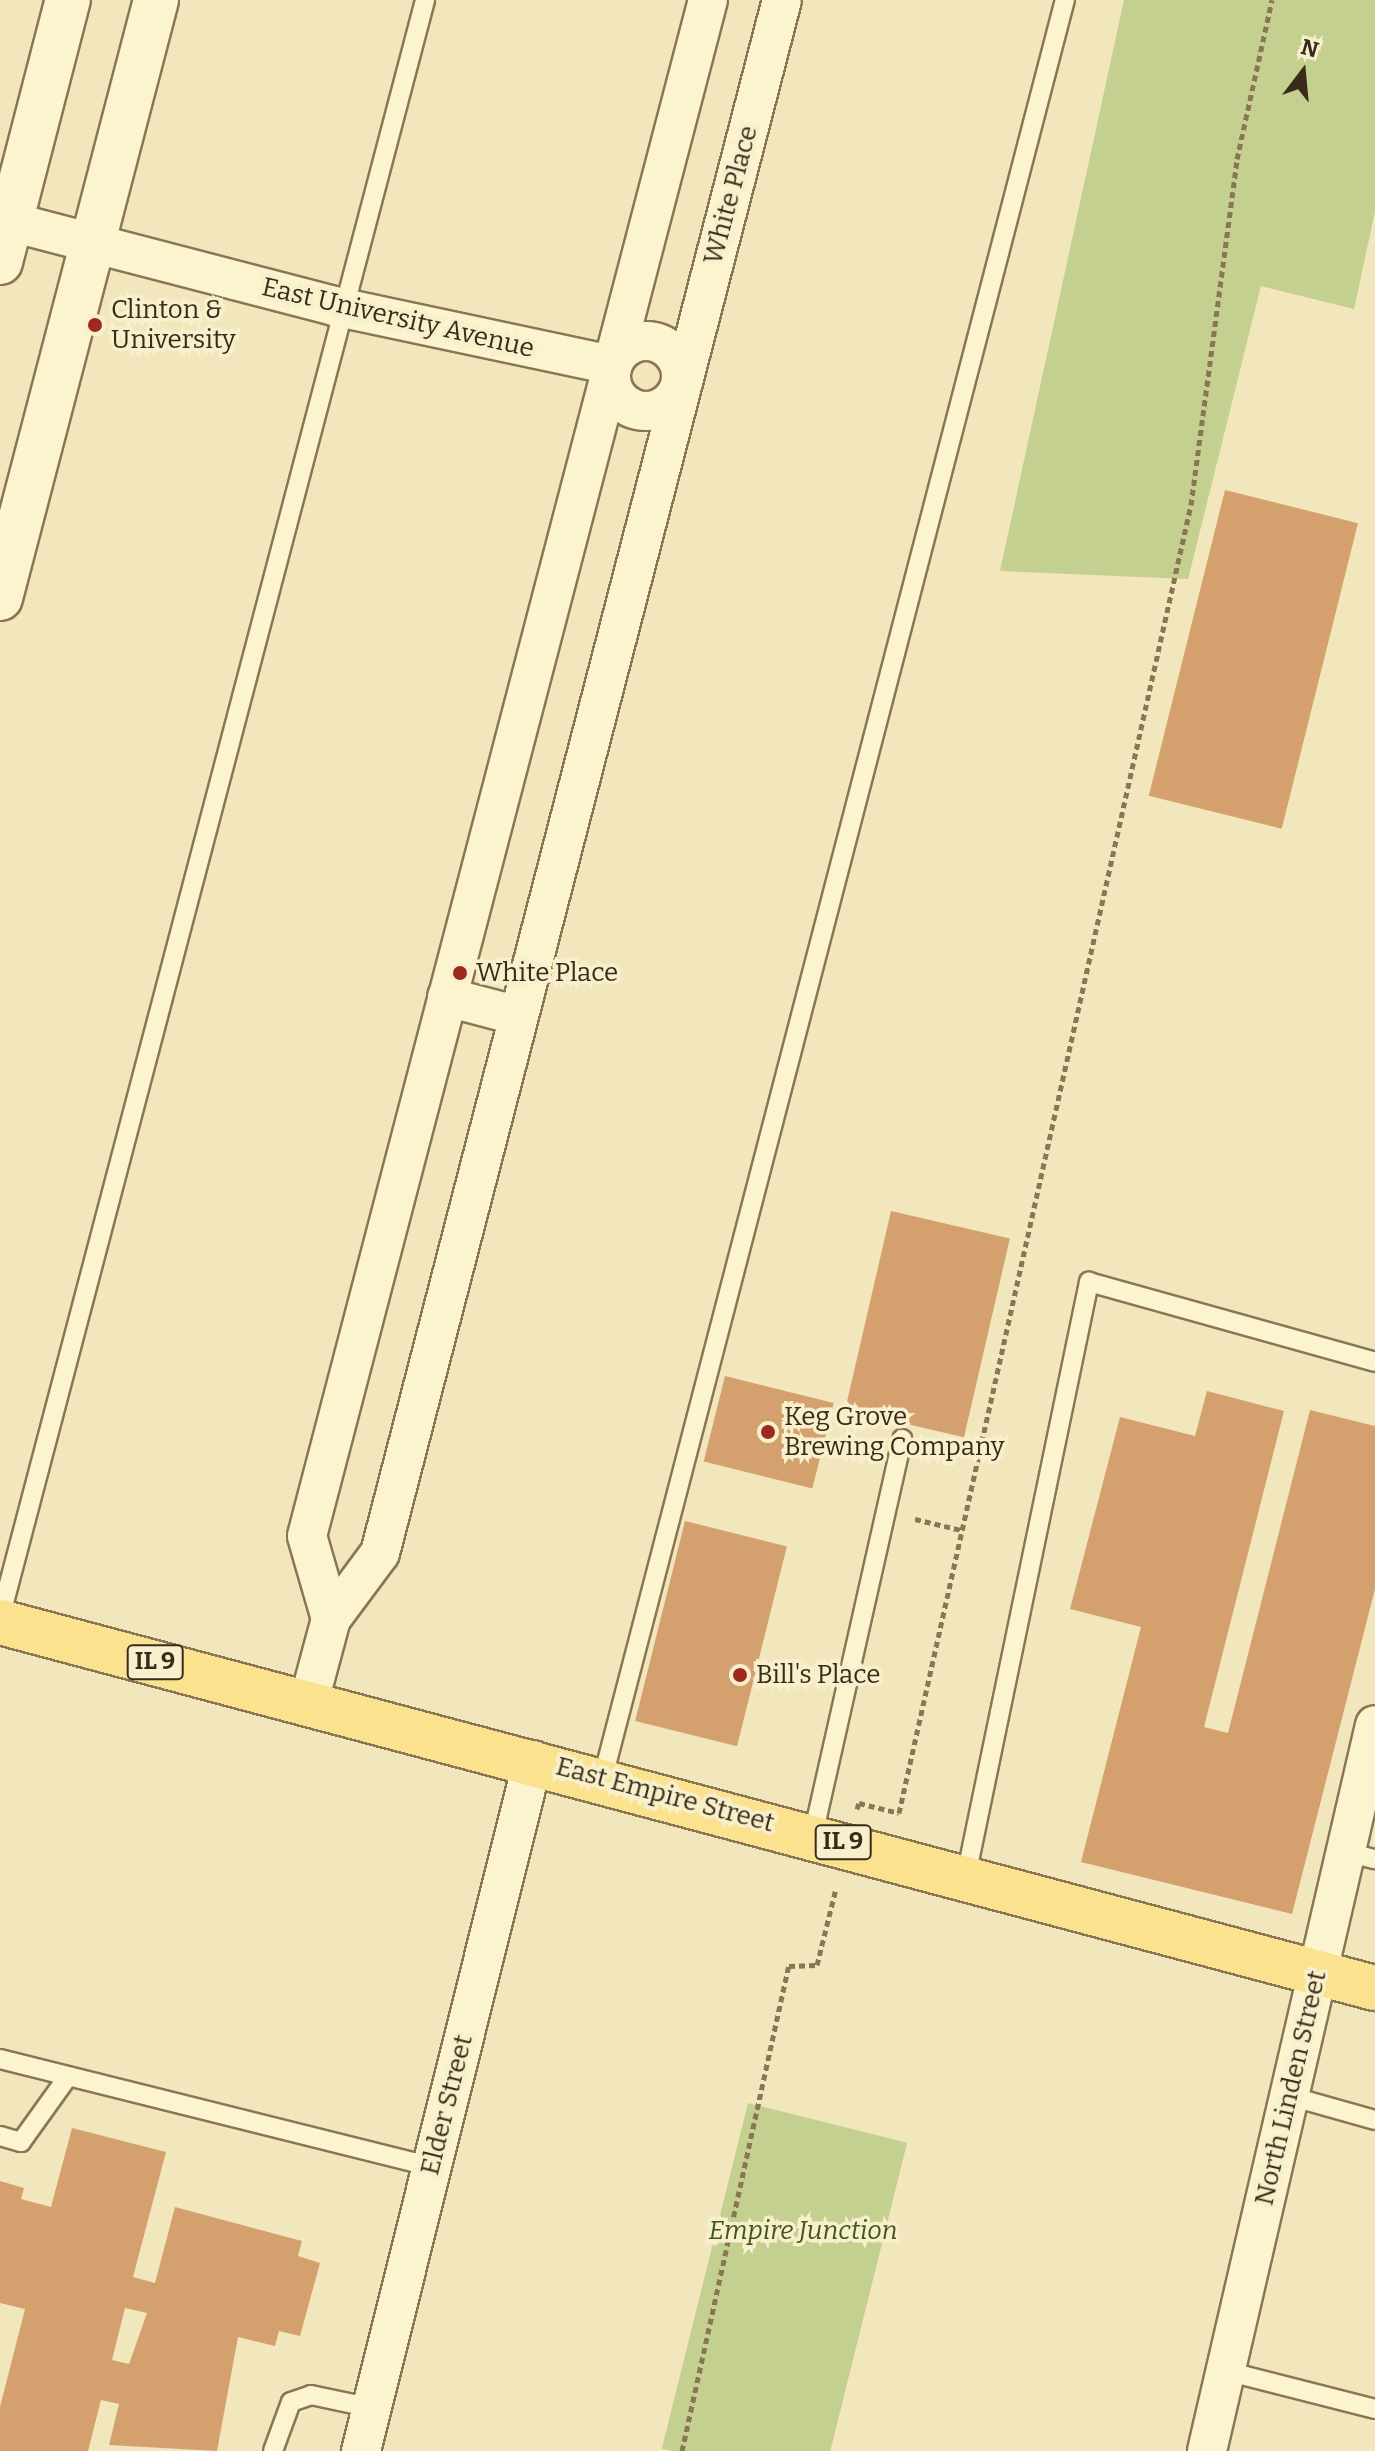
<!DOCTYPE html>
<html>
<head>
<meta charset="utf-8">
<style>
  body { margin:0 }
  #map { position:relative; width:1375px; height:2451px; overflow:hidden; background:#f2e6bc; font-family:Bitter,serif }
  div>[style] { position:absolute }
  [style*='--x'] { left:calc(var(--x)*1px); top:calc(var(--y)*1px); width:calc(var(--w)*1px); rotate:calc(var(--a)*1deg) }
  .green>* { inset:0; background:#c3d08f; transform-origin:0 0 }
  .building>* { inset:0; background:#d4a16e; transform-origin:0 0 }
  .path>* { height:5px; margin-top:-2.5px; transform-origin:0; background:repeating-linear-gradient(90deg,#8a7654 0 6px,transparent 0 10px) }
  .roads { filter:drop-shadow(2px 0 #8a7654) drop-shadow(-2px 0 #8a7654) drop-shadow(0 2px #8a7654) drop-shadow(0 -2px #8a7654) }
  .lane>* { height:18px; margin:-9px; padding:0 9px; transform-origin:9px; border-radius:9px; background:#fcf3cf }
  .street>* { height:38px; margin:-19px; padding:0 19px; transform-origin:19px; border-radius:19px; background:#fcf3cf }
  .street>.ring { margin:-19px; padding:0; box-sizing:content-box; background:none; border:38px solid #fcf3cf; border-radius:50% }
  .secondary>* { height:44px; margin:-22px; padding:0 22px; transform-origin:22px; border-radius:22px; background:#fcf3cf }
  .primary>* { height:44px; margin:-22px; padding:0 22px; transform-origin:22px; border-radius:22px; background:#fae28f }
  .dots>* { width:22px; height:22px; translate:-50% -50%; box-sizing:border-box; border:4px solid #f8f0cc; border-radius:50% }
  span { translate:-50% -50%; white-space:nowrap; text-align:center; line-height:1.15; -webkit-text-stroke:7px #f8f0cc; paint-order:stroke }
  .shield-label span { padding:2px 6px; background:#f8f0cc; border:2px solid; border-radius:6px; -webkit-text-stroke-width:0 }
  .shield-label { font-size:24px; color:#382b1a; font-weight:700 }
  .street-label { font-size:26px; color:#382b1a }
  .poi-label { font-size:26px; color:#382b1a }
  .left { translate:0 -50%; text-align:left }
  .park-label { font-size:26px; color:#43561f; font-style:italic }
  .north { position:absolute; left:1263px; top:32px; width:80px; height:80px; -webkit-text-stroke:6px #f8f0cc; paint-order:stroke; rotate:16deg; font-size:22px; font-weight:700; line-height:32px; text-align:center; color:#382b1a }
  .north::after { content:''; display:block; margin:auto; width:28px; height:36px; background:#382b1a; clip-path:polygon(50% 0,100% 100%,50% 72%,0 100%) }
</style>
</head>
<body>
<div id="map">
  <div class="green">
    <div style="clip-path:polygon(1124px 0,1375px 0,1375px 211px,1354px 309px,1261px 286px,1188px 579px,1000px 571px)"></div>
    <div style="left:748px;top:2103px;width:164px;height:356px;rotate:14deg"></div>
  </div>
  <div class="building">
    <div style="left:1225px;top:490px;width:137px;height:315px;rotate:14deg"></div>
    <div style="left:891px;top:1211px;width:122px;height:204px;rotate:13deg"></div>
    <div style="left:725px;top:1376px;width:112px;height:88px;rotate:14deg"></div>
    <div style="clip-path:polygon(1207px 1391px,1284px 1411px,1204px 1727px,1228px 1733px,1310px 1410px,1375px 1426px,1375px 1589px,1292px 1914px,1081px 1862px,1141px 1627px,1070px 1609px,1120px 1417px,1195px 1436px)"></div>
    <div style="left:685px;top:1521px;width:105px;height:206px;rotate:14deg"></div>
    <div style="clip-path:polygon(evenodd,72px 2128px,166px 2152px,133px 2277px,155px 2283px,175px 2207px,302px 2241px,298px 2256px,320px 2263px,300px 2336px,279px 2331px,275px 2346px,238px 2337px,217px 2451px,109px 2445px,119px 2404px,101px 2400px,88px 2451px,0 2451px,0 2407px,25px 2309px,0 2303px,0 2181px,24px 2188px,21px 2199px,51px 2207px,72px 2128px,125px 2308px,147px 2313px,129px 2364px,112px 2360px,125px 2308px)"></div>
  </div>
  <div class="path">
    <div style="--x:915;--y:1519;--w:47;--a:13.4"></div>
    <div style="--x:857;--y:1809;--w:6;--a:-72"></div>
    <div style="--x:859;--y:1803;--w:41;--a:14"></div>
    <div style="--x:899;--y:1813;--w:1340;--a:-77.42"></div>
    <div style="--x:1191;--y:505;--w:349;--a:-82.4"></div>
    <div style="--x:1237;--y:159;--w:163;--a:-77.6"></div>
    <div style="--x:682;--y:2451;--w:497;--a:-77.6"></div>
    <div style="--x:789;--y:1966;--w:28;--a:-2"></div>
    <div style="--x:817;--y:1965;--w:79;--a:-76.1"></div>
  </div>
  <div class="roads">
    <div class="lane">
      <div style="--x:0;--y:1618;--w:1673;--a:-75.28"></div>
      <div style="--x:603;--y:1777;--w:1836;--a:-75.43"></div>
      <div style="--x:813;--y:1835;--w:406;--a:-77.3"></div>
      <div style="--x:1342;--y:1851;--w:34;--a:14"></div>
      <div style="--x:966;--y:1876;--w:607;--a:-78.3"></div>
      <div style="--x:1089;--y:1282;--w:297;--a:15.6"></div>
      <div style="--x:0;--y:2059;--w:445;--a:14"></div>
      <div style="--x:1290;--y:2096;--w:88;--a:15.8"></div>
      <div style="--x:0;--y:2136;--w:22;--a:16"></div>
      <div style="--x:21;--y:2142;--w:79;--a:-54.3"></div>
      <div style="--x:1226;--y:2371;--w:154;--a:14.3"></div>
      <div style="--x:273;--y:2451;--w:52;--a:-69.8"></div>
      <div style="--x:291;--y:2402;--w:21;--a:-19"></div>
      <div style="--x:311;--y:2395;--w:62;--a:12"></div>
    </div>
    <div class="street">
      <div style="--x:0;--y:219;--w:345;--a:14.6"></div>
      <div style="--x:334;--y:306;--w:283;--a:12"></div>
      <div class="ring" style="left:611px;top:341px;width:32px;height:32px"></div>
      <div style="--x:447;--y:997;--w:74;--a:14.8"></div>
      <div style="--x:331;--y:1619;--w:86;--a:-106.1"></div>
      <div style="--x:307;--y:1536;--w:1587;--a:-75.37"></div>
      <div style="--x:309;--y:1701;--w:85;--a:-75"></div>
      <div style="--x:331;--y:1619;--w:82;--a:-53.4"></div>
      <div style="--x:380;--y:1553;--w:1604;--a:-75.49"></div>
      <div style="--x:361;--y:2451;--w:712;--a:-76.02"></div>
      <div style="--x:1207;--y:2451;--w:745;--a:-76.97"></div>
    </div>
    <div class="secondary">
      <div style="--x:0;--y:262;--w:271;--a:-75.5"></div>
      <div style="--x:0;--y:598;--w:618;--a:-75.38"></div>
    </div>
    <div class="primary">
      <div style="--x:0;--y:1622;--w:1423;--a:14.91"></div>
    </div>
  </div>
  <div class="dots">
    <div style="left:95px;top:325px;background:#9f291e"></div>
    <div style="left:460px;top:973px;background:#9f291e"></div>
    <div style="left:768px;top:1432px;background:#9f291e"></div>
    <div style="left:740px;top:1675px;background:#9f291e"></div>
  </div>
  <div class="shield-label">
    <span style="left:155px;top:1662px">IL 9</span>
    <span style="left:843px;top:1842px">IL 9</span>
  </div>
  <div class="street-label">
    <span style="left:731px;top:195px;rotate:-75deg">White Place</span>
    <span style="left:398px;top:318px;rotate:13deg">East University Avenue</span>
    <span style="left:665px;top:1795px;rotate:15deg">East Empire Street</span>
    <span style="left:1291px;top:2088px;rotate:-77deg">North Linden Street</span>
    <span style="left:447px;top:2105px;rotate:-76deg">Elder Street</span>
  </div>
  <div class="poi-label">
    <span class="left" style="left:111px;top:325px">Clinton &amp;<br>University</span>
    <span class="left" style="left:476px;top:973px">White Place</span>
    <span class="left" style="left:784px;top:1432px">Keg Grove<br>Brewing Company</span>
    <span class="left" style="left:756px;top:1675px">Bill's Place</span>
  </div>
  <div class="park-label">
    <span style="left:803px;top:2231px">Empire Junction</span>
  </div>
  <div class="north">N</div>
</div>
</body>
</html>
